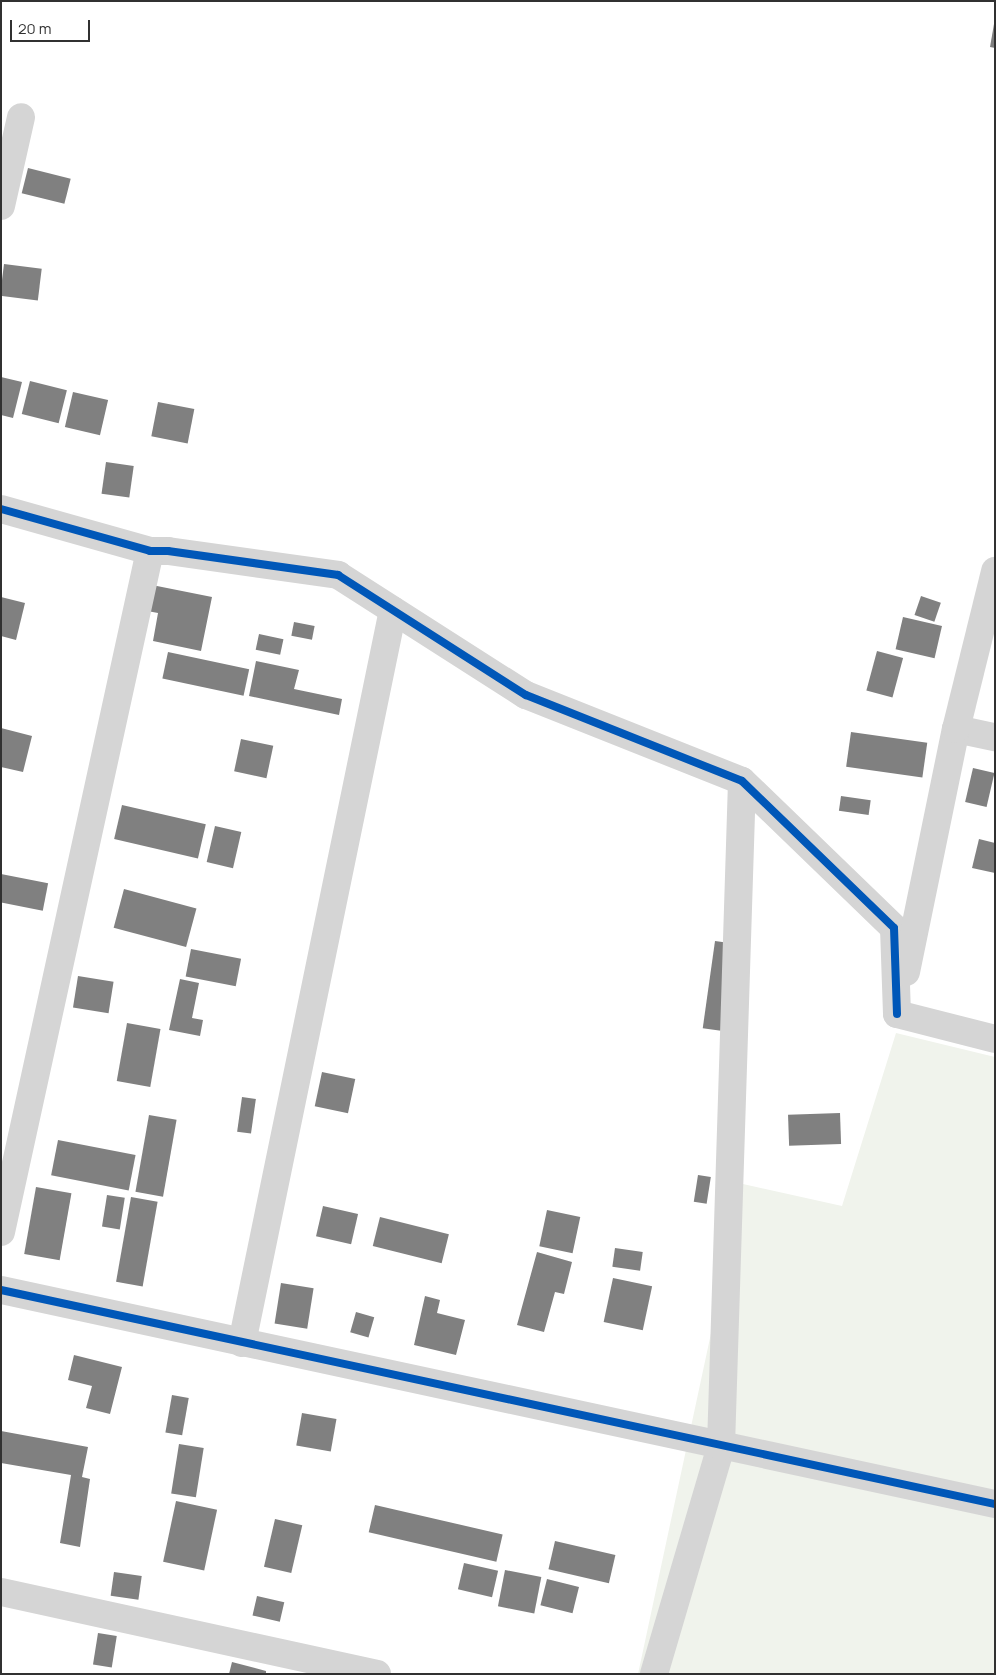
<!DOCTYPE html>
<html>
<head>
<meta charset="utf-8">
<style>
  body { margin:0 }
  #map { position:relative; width:996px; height:1675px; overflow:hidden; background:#fff; font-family:Manrope,sans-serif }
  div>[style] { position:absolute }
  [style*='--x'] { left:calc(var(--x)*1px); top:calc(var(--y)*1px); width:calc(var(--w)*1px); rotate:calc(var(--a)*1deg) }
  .green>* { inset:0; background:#f0f3ec }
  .building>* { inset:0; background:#808080; transform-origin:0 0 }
  .minor>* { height:28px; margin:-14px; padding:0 14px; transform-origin:14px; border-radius:14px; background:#d5d5d5 }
  .cycleway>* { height:8px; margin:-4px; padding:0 4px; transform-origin:4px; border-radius:4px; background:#0057b8 }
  span { translate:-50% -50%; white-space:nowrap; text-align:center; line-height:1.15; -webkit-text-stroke:5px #fff; paint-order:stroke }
  .frame { position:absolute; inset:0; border:2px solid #313131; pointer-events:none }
  .scale { position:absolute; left:10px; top:20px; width:80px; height:22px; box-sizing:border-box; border:2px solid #313131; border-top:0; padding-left:6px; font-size:15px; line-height:18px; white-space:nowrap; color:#313131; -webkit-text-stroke:4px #fff; paint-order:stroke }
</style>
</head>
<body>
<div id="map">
  <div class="green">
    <div style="clip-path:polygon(896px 1033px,995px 1057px,995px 1674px,638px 1674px,743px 1184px,842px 1206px)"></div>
  </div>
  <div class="building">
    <div style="clip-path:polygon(994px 24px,995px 25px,995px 48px,990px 47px)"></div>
    <div style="left:28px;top:168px;width:44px;height:26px;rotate:14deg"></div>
    <div style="left:4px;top:264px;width:38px;height:32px;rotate:7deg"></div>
    <div style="clip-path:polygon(1px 377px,22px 382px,13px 418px,1px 415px)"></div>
    <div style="left:30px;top:381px;width:38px;height:34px;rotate:14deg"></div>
    <div style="left:73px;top:392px;width:36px;height:36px;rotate:13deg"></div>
    <div style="left:158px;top:402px;width:37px;height:35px;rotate:11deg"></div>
    <div style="left:106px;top:462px;width:28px;height:32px;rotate:8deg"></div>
    <div style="clip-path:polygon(147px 584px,212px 597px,201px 651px,153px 641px,158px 613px,142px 610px)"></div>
    <div style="left:921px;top:596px;width:21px;height:20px;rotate:19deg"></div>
    <div style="clip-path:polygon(1px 597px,25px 603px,16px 640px,1px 636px)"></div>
    <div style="left:903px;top:617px;width:40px;height:33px;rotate:13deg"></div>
    <div style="left:294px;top:622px;width:21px;height:14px;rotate:11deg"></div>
    <div style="left:259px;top:634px;width:25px;height:16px;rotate:12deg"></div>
    <div style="left:877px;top:651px;width:27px;height:41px;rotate:15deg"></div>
    <div style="left:168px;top:652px;width:83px;height:27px;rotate:12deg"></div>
    <div style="clip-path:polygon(256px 661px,299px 670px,294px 689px,342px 699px,339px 715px,249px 696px)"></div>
    <div style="clip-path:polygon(1px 728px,32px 736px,23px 772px,1px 767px)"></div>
    <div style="left:851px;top:732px;width:77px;height:35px;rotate:8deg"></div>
    <div style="left:241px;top:739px;width:33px;height:33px;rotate:12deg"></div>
    <div style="left:973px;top:768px;width:22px;height:35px;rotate:13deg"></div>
    <div style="left:841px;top:796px;width:30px;height:15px;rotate:8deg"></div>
    <div style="left:122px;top:805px;width:86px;height:35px;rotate:13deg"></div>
    <div style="left:215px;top:826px;width:27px;height:37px;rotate:13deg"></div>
    <div style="clip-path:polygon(979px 839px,995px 843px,995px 873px,972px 868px)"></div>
    <div style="left:1px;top:874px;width:48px;height:28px;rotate:11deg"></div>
    <div style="left:124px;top:889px;width:75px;height:40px;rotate:15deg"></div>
    <div style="left:715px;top:941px;width:22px;height:88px;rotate:8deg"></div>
    <div style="left:191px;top:949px;width:51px;height:28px;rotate:11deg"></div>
    <div style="left:78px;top:976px;width:36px;height:32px;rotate:9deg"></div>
    <div style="clip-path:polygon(180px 979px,199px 983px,192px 1018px,203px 1020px,200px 1036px,169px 1030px)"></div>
    <div style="left:127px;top:1023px;width:34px;height:59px;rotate:10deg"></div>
    <div style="left:322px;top:1072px;width:34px;height:35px;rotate:12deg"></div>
    <div style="left:242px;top:1097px;width:14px;height:35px;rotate:8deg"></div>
    <div style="left:840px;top:1113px;width:31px;height:52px;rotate:88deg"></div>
    <div style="left:149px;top:1115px;width:28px;height:78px;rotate:10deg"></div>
    <div style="left:58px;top:1140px;width:79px;height:36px;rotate:11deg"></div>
    <div style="left:698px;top:1175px;width:13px;height:27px;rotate:9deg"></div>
    <div style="left:36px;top:1187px;width:36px;height:68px;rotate:10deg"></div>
    <div style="left:107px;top:1195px;width:18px;height:32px;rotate:9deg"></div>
    <div style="left:131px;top:1197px;width:27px;height:86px;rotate:10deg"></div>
    <div style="left:323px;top:1206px;width:36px;height:31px;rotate:13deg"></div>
    <div style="left:547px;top:1210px;width:34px;height:37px;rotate:12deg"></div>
    <div style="left:380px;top:1217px;width:71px;height:30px;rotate:14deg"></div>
    <div style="left:615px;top:1248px;width:28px;height:19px;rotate:8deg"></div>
    <div style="clip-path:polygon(537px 1252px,572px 1262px,564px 1294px,555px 1292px,544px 1332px,517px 1325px)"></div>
    <div style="left:613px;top:1278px;width:40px;height:45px;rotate:12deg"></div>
    <div style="left:281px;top:1283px;width:33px;height:41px;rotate:9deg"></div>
    <div style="clip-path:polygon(425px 1296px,440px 1300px,437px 1313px,465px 1320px,456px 1355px,414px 1345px)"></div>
    <div style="left:356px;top:1312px;width:19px;height:21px;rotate:16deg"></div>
    <div style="clip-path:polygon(74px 1355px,122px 1367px,110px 1414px,86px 1408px,92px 1386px,68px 1380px)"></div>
    <div style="left:172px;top:1395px;width:17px;height:38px;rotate:10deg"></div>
    <div style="left:302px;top:1413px;width:35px;height:33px;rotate:10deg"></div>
    <div style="clip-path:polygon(1px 1431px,88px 1447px,82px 1477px,90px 1479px,80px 1547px,60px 1543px,71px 1475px,1px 1463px)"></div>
    <div style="left:179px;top:1444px;width:25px;height:50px;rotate:9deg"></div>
    <div style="left:176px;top:1501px;width:42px;height:62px;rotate:12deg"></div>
    <div style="left:375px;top:1505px;width:131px;height:28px;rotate:13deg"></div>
    <div style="left:275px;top:1519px;width:28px;height:49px;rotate:13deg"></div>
    <div style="left:555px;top:1541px;width:62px;height:29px;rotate:13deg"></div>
    <div style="left:464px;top:1563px;width:35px;height:27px;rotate:13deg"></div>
    <div style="left:505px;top:1570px;width:37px;height:37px;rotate:11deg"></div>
    <div style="left:114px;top:1572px;width:28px;height:24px;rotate:8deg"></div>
    <div style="left:547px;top:1579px;width:33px;height:27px;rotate:14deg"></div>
    <div style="left:257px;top:1596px;width:28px;height:20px;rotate:13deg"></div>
    <div style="left:98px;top:1633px;width:19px;height:32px;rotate:9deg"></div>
    <div style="clip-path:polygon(232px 1662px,266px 1671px,266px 1674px,229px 1674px)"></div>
  </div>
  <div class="minor">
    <div style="--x:1;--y:206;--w:91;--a:-77.3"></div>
    <div style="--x:1;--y:509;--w:155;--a:15.7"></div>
    <div style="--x:150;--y:551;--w:18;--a:0"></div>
    <div style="--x:168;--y:551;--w:172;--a:8"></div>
    <div style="--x:338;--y:575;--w:223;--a:32.6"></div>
    <div style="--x:526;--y:695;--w:232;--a:21.7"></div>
    <div style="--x:742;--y:781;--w:211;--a:44"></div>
    <div style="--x:894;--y:928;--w:86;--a:88"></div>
    <div style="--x:956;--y:729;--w:40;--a:12"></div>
    <div style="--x:906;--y:972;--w:248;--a:-78.4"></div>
    <div style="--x:956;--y:729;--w:163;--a:-76.1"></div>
    <div style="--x:897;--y:1014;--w:101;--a:14.3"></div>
    <div style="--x:1;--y:1232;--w:697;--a:-77.66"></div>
    <div style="--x:1;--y:1290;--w:1017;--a:12.15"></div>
    <div style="--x:242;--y:1343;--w:748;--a:-78.36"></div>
    <div style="--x:1;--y:1592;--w:385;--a:12.3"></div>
    <div style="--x:654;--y:1674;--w:238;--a:-73.6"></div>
    <div style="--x:721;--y:1446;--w:665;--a:-88.19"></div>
  </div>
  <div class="cycleway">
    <div style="--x:1;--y:509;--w:155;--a:15.7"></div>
    <div style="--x:150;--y:551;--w:18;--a:0"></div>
    <div style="--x:168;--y:551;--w:172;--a:8"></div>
    <div style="--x:338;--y:575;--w:223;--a:32.6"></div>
    <div style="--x:526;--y:695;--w:232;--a:21.7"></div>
    <div style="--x:742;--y:781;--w:211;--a:44"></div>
    <div style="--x:894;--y:928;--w:86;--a:88"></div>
    <div style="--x:1;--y:1290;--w:1017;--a:12.15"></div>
  </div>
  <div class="frame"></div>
  <div class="scale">20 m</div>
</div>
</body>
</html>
